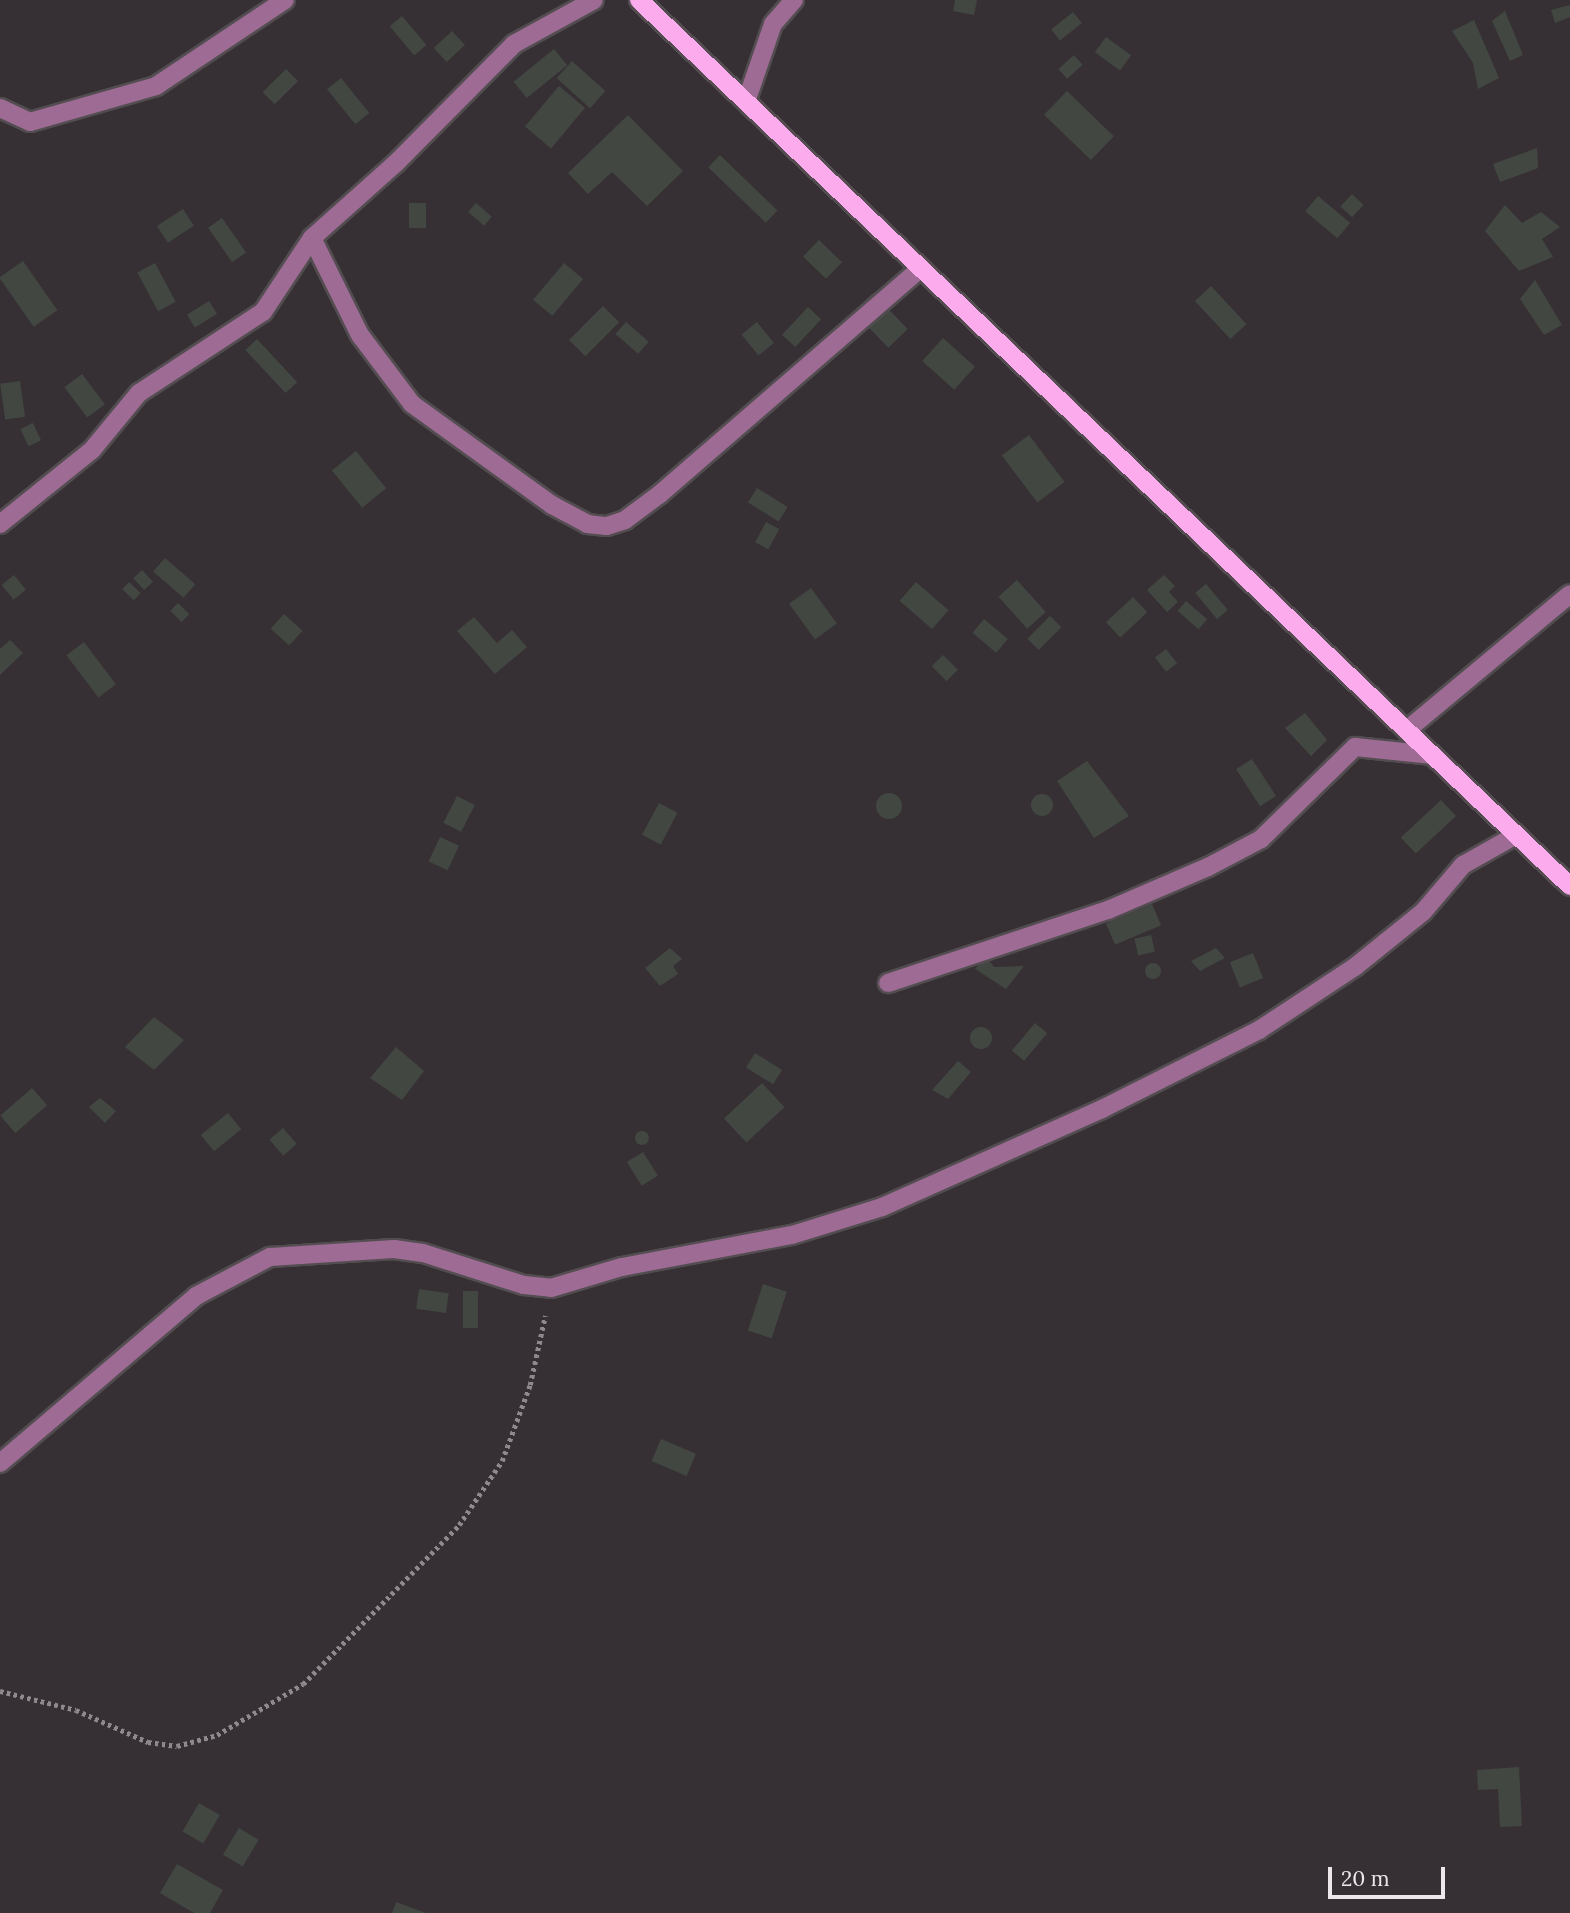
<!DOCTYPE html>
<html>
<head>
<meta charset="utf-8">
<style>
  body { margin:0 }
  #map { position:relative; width:1570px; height:1913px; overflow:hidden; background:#363034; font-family:Lora,serif }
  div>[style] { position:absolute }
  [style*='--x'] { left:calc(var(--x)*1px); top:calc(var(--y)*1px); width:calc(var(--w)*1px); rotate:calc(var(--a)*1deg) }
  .building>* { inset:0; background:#424742; transform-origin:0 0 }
  .round { border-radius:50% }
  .path>* { height:4.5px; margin-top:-2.25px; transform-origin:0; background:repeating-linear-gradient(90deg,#8e898d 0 3.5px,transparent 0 7px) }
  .roads { filter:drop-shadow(2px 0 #534d51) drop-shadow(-2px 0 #534d51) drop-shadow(0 2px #534d51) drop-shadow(0 -2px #534d51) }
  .minor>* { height:18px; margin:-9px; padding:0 9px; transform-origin:9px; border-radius:9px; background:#9d6b93 }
  .major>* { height:18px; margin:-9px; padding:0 9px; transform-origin:9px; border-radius:9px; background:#fcabed }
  span { translate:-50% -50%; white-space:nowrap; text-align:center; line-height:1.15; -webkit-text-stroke:5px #363034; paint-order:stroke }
  .scale { position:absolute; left:1328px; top:1867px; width:117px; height:32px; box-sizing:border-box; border:4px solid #ebe7ea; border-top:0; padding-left:9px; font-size:21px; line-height:24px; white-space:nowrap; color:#ebe7ea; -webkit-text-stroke:5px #363034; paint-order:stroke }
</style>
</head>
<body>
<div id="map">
  <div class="building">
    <div style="clip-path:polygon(955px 0,977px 0,974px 15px,953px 11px)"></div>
    <div style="clip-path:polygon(1570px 5px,1570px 17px,1555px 23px,1551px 10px)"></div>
    <div style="clip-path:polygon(1505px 11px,1523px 55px,1510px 61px,1492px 21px)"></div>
    <div style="left:1073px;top:12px;width:14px;height:28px;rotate:51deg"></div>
    <div style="left:402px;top:16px;width:38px;height:16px;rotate:50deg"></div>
    <div style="clip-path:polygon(1474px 20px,1499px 78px,1478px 89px,1473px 63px,1452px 31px)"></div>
    <div style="left:452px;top:31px;width:19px;height:25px;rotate:47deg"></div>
    <div style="left:1106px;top:37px;width:31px;height:19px;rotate:36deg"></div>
    <div style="left:554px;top:49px;width:21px;height:52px;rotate:51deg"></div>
    <div style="left:1074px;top:55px;width:13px;height:21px;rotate:48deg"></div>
    <div style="left:572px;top:61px;width:45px;height:23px;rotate:42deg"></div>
    <div style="left:286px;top:69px;width:17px;height:33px;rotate:45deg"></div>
    <div style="left:341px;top:78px;width:45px;height:18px;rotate:51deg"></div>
    <div style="left:559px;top:86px;width:34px;height:53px;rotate:40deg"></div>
    <div style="left:1067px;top:91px;width:65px;height:33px;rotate:44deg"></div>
    <div style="clip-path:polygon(628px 115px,683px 171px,647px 206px,612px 172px,588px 194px,568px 173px)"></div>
    <div style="clip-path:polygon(1537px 148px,1538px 168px,1500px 182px,1493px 164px)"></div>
    <div style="left:720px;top:155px;width:80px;height:17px;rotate:44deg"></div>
    <div style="left:1352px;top:194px;width:16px;height:17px;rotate:43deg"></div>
    <div style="left:1318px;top:196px;width:42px;height:20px;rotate:40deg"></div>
    <div style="left:409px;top:203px;width:17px;height:25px"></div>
    <div style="left:476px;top:203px;width:21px;height:12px;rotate:41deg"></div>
    <div style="clip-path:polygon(1505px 205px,1522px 223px,1541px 212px,1560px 227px,1542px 239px,1553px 257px,1519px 271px,1485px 231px)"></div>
    <div style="left:183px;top:209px;width:20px;height:31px;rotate:57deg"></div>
    <div style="left:222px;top:218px;width:42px;height:17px;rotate:55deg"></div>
    <div style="left:819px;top:240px;width:32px;height:23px;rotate:44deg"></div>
    <div style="left:23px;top:261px;width:60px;height:29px;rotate:55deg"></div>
    <div style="left:155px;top:263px;width:44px;height:20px;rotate:62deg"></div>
    <div style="left:564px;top:263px;width:25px;height:48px;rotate:40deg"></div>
    <div style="clip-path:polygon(1535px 280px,1562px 325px,1544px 335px,1520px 299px)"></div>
    <div style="left:1211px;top:286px;width:52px;height:22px;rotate:47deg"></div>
    <div style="left:873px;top:293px;width:50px;height:27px;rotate:46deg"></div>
    <div style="left:209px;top:301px;width:15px;height:26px;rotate:58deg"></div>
    <div style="left:603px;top:306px;width:23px;height:48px;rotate:45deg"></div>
    <div style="left:808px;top:307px;width:18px;height:38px;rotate:43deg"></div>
    <div style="left:626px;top:322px;width:30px;height:16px;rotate:41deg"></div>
    <div style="left:757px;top:322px;width:27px;height:20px;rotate:51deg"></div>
    <div style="left:943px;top:338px;width:43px;height:31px;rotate:42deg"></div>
    <div style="left:257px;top:339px;width:59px;height:16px;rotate:47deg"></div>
    <div style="left:82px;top:374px;width:38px;height:22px;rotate:53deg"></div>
    <div style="left:20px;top:381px;width:36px;height:20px;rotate:82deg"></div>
    <div style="left:33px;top:423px;width:19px;height:14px;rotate:65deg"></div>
    <div style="left:1029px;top:435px;width:59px;height:34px;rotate:53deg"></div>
    <div style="left:356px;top:451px;width:48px;height:31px;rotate:51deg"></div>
    <div style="left:757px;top:488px;width:36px;height:17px;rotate:32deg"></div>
    <div style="left:766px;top:522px;width:15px;height:23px;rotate:28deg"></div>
    <div style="left:165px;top:558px;width:40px;height:18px;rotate:41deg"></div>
    <div style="left:142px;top:570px;width:16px;height:12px;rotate:47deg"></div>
    <div style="left:14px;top:575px;width:19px;height:16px;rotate:51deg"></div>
    <div style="clip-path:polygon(1164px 575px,1175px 586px,1169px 592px,1178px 602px,1167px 612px,1147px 590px)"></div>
    <div style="left:1017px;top:580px;width:43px;height:25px;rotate:48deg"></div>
    <div style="left:129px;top:582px;width:16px;height:10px;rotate:43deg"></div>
    <div style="left:916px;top:582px;width:43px;height:25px;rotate:41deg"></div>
    <div style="left:1206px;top:584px;width:34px;height:14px;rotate:50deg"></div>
    <div style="left:811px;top:588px;width:44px;height:27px;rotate:54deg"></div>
    <div style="left:1133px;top:597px;width:21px;height:37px;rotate:47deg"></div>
    <div style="left:1186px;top:601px;width:28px;height:13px;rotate:41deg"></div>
    <div style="left:178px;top:603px;width:16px;height:11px;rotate:45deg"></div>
    <div style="left:284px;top:614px;width:25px;height:20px;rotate:42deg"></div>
    <div style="left:1050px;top:616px;width:16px;height:32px;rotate:45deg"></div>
    <div style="clip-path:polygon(474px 617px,497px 643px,512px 630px,527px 647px,495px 674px,457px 631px)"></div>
    <div style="left:984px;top:619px;width:31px;height:18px;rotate:40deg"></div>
    <div style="clip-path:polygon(10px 640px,23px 653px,0 675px,0 649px)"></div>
    <div style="left:84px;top:642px;width:53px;height:22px;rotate:53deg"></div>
    <div style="left:1166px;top:649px;width:18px;height:14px;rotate:52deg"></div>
    <div style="left:943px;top:655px;width:21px;height:16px;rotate:45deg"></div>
    <div style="clip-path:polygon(1305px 713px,1327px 740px,1311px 756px,1285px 728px)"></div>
    <div style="left:1252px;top:759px;width:44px;height:19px;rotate:57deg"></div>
    <div style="clip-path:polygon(1087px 761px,1129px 816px,1094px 838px,1057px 781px)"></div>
    <div class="round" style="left:876px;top:793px;width:26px;height:26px"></div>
    <div class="round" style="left:1031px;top:794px;width:22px;height:22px"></div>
    <div style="left:457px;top:796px;width:20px;height:30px;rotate:27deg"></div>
    <div style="left:1441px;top:800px;width:22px;height:55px;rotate:47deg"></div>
    <div style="left:659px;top:803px;width:21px;height:36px;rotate:28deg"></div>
    <div style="left:440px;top:837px;width:21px;height:27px;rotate:25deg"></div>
    <div style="left:1152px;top:904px;width:23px;height:50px;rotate:67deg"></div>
    <div style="left:1151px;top:935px;width:17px;height:17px;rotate:77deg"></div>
    <div style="clip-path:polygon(670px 948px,682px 959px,673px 966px,678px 974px,660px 986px,645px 968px)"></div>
    <div style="clip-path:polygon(1216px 948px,1225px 958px,1200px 971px,1191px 961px)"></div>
    <div style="left:1253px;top:953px;width:27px;height:25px;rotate:68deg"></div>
    <div style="clip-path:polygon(986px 956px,994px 967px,1024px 966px,1006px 989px,975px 969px)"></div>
    <div class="round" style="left:1145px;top:963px;width:16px;height:16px"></div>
    <div style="clip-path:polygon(154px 1017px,184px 1040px,154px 1070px,125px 1047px)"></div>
    <div style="left:1035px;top:1023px;width:16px;height:36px;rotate:40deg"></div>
    <div class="round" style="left:970px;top:1027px;width:22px;height:22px"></div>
    <div style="clip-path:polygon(396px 1047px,424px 1071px,402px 1100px,370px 1078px)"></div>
    <div style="left:755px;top:1053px;width:32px;height:17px;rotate:32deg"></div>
    <div style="clip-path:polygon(958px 1061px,971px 1072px,948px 1099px,932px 1090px)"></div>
    <div style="left:762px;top:1083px;width:33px;height:52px;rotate:47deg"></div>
    <div style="left:32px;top:1088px;width:23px;height:42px;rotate:49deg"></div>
    <div style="clip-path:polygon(100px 1098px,116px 1111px,105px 1123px,89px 1107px)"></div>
    <div style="left:228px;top:1113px;width:21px;height:35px;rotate:51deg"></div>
    <div style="left:283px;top:1128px;width:21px;height:18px;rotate:49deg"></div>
    <div class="round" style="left:635px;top:1131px;width:14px;height:14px"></div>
    <div style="left:643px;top:1152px;width:28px;height:19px;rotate:58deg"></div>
    <div style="left:763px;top:1284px;width:25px;height:49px;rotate:18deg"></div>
    <div style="left:419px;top:1289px;width:30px;height:20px;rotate:8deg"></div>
    <div style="left:463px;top:1291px;width:15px;height:37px"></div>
    <div style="left:661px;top:1439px;width:38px;height:24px;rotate:23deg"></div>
    <div style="clip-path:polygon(1519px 1767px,1522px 1826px,1500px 1827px,1498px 1789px,1478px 1790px,1477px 1770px)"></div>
    <div style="left:199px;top:1803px;width:24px;height:33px;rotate:30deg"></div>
    <div style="left:239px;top:1828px;width:23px;height:31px;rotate:31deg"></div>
    <div style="clip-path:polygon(177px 1864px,223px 1890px,210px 1913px,194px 1913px,160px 1893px)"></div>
    <div style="clip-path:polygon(396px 1902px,426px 1913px,392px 1913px)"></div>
  </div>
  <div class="path">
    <div style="--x:0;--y:1691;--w:78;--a:14"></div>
    <div style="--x:76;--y:1710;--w:79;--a:24"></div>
    <div style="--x:148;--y:1742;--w:29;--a:8"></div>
    <div style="--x:177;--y:1746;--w:41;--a:-15.4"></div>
    <div style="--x:217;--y:1735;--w:100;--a:-30.7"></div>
    <div style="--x:303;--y:1684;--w:223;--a:-45.5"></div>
    <div style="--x:459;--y:1525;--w:77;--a:-56.1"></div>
    <div style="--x:502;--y:1461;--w:81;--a:-69.8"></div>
    <div style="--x:530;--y:1385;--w:71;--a:-77.7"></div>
  </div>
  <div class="roads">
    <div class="minor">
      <div style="--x:747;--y:99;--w:79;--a:-70.9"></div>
      <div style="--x:773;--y:24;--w:32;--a:-49"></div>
      <div style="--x:0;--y:108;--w:33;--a:25"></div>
      <div style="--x:30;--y:122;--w:131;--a:-15.9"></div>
      <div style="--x:156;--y:86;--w:155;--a:-33.7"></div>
      <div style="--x:312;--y:238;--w:108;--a:63.7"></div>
      <div style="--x:360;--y:335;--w:86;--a:53"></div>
      <div style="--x:412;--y:404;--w:173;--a:35.8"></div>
      <div style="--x:552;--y:505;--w:40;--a:28"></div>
      <div style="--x:587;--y:524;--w:20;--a:6"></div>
      <div style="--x:607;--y:526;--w:19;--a:-18"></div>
      <div style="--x:625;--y:520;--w:44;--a:-36.6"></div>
      <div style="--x:660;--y:494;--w:342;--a:-40.9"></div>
      <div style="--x:0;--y:524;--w:118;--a:-38.8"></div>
      <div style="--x:92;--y:450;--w:74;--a:-50.5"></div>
      <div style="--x:139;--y:393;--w:148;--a:-33.2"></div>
      <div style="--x:263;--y:312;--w:89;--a:-56.5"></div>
      <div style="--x:312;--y:238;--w:113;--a:-41.8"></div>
      <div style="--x:396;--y:163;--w:168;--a:-45.2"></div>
      <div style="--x:514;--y:44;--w:91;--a:-28.8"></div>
      <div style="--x:1407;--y:730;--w:212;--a:-39.8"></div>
      <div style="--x:888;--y:983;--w:232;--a:-18.4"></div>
      <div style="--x:1108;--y:910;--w:109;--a:-23.3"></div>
      <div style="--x:1208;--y:867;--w:60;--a:-27.8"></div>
      <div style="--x:1261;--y:839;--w:132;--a:-44.4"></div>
      <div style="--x:1355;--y:747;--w:78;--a:5.9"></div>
      <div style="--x:0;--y:1463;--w:257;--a:-40.4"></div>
      <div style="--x:196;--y:1296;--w:84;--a:-27.8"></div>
      <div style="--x:270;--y:1257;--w:124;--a:-3.7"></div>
      <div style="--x:394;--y:1249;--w:29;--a:8"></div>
      <div style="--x:423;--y:1253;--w:106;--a:17.6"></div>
      <div style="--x:524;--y:1285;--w:27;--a:6"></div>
      <div style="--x:551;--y:1288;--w:74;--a:-16.5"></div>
      <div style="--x:622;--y:1267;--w:173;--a:-10.7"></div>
      <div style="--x:792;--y:1235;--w:94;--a:-17.3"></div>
      <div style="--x:882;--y:1207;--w:241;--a:-24"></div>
      <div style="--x:1102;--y:1109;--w:176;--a:-26.7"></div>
      <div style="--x:1259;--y:1030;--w:116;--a:-33.4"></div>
      <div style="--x:1356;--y:966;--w:86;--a:-38.9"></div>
      <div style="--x:1423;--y:912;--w:62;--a:-49.6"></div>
      <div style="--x:1463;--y:865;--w:61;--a:-29.5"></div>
    </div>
    <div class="major">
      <div style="--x:639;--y:0;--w:1285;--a:43.58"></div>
    </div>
  </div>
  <div class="scale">20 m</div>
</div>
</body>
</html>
